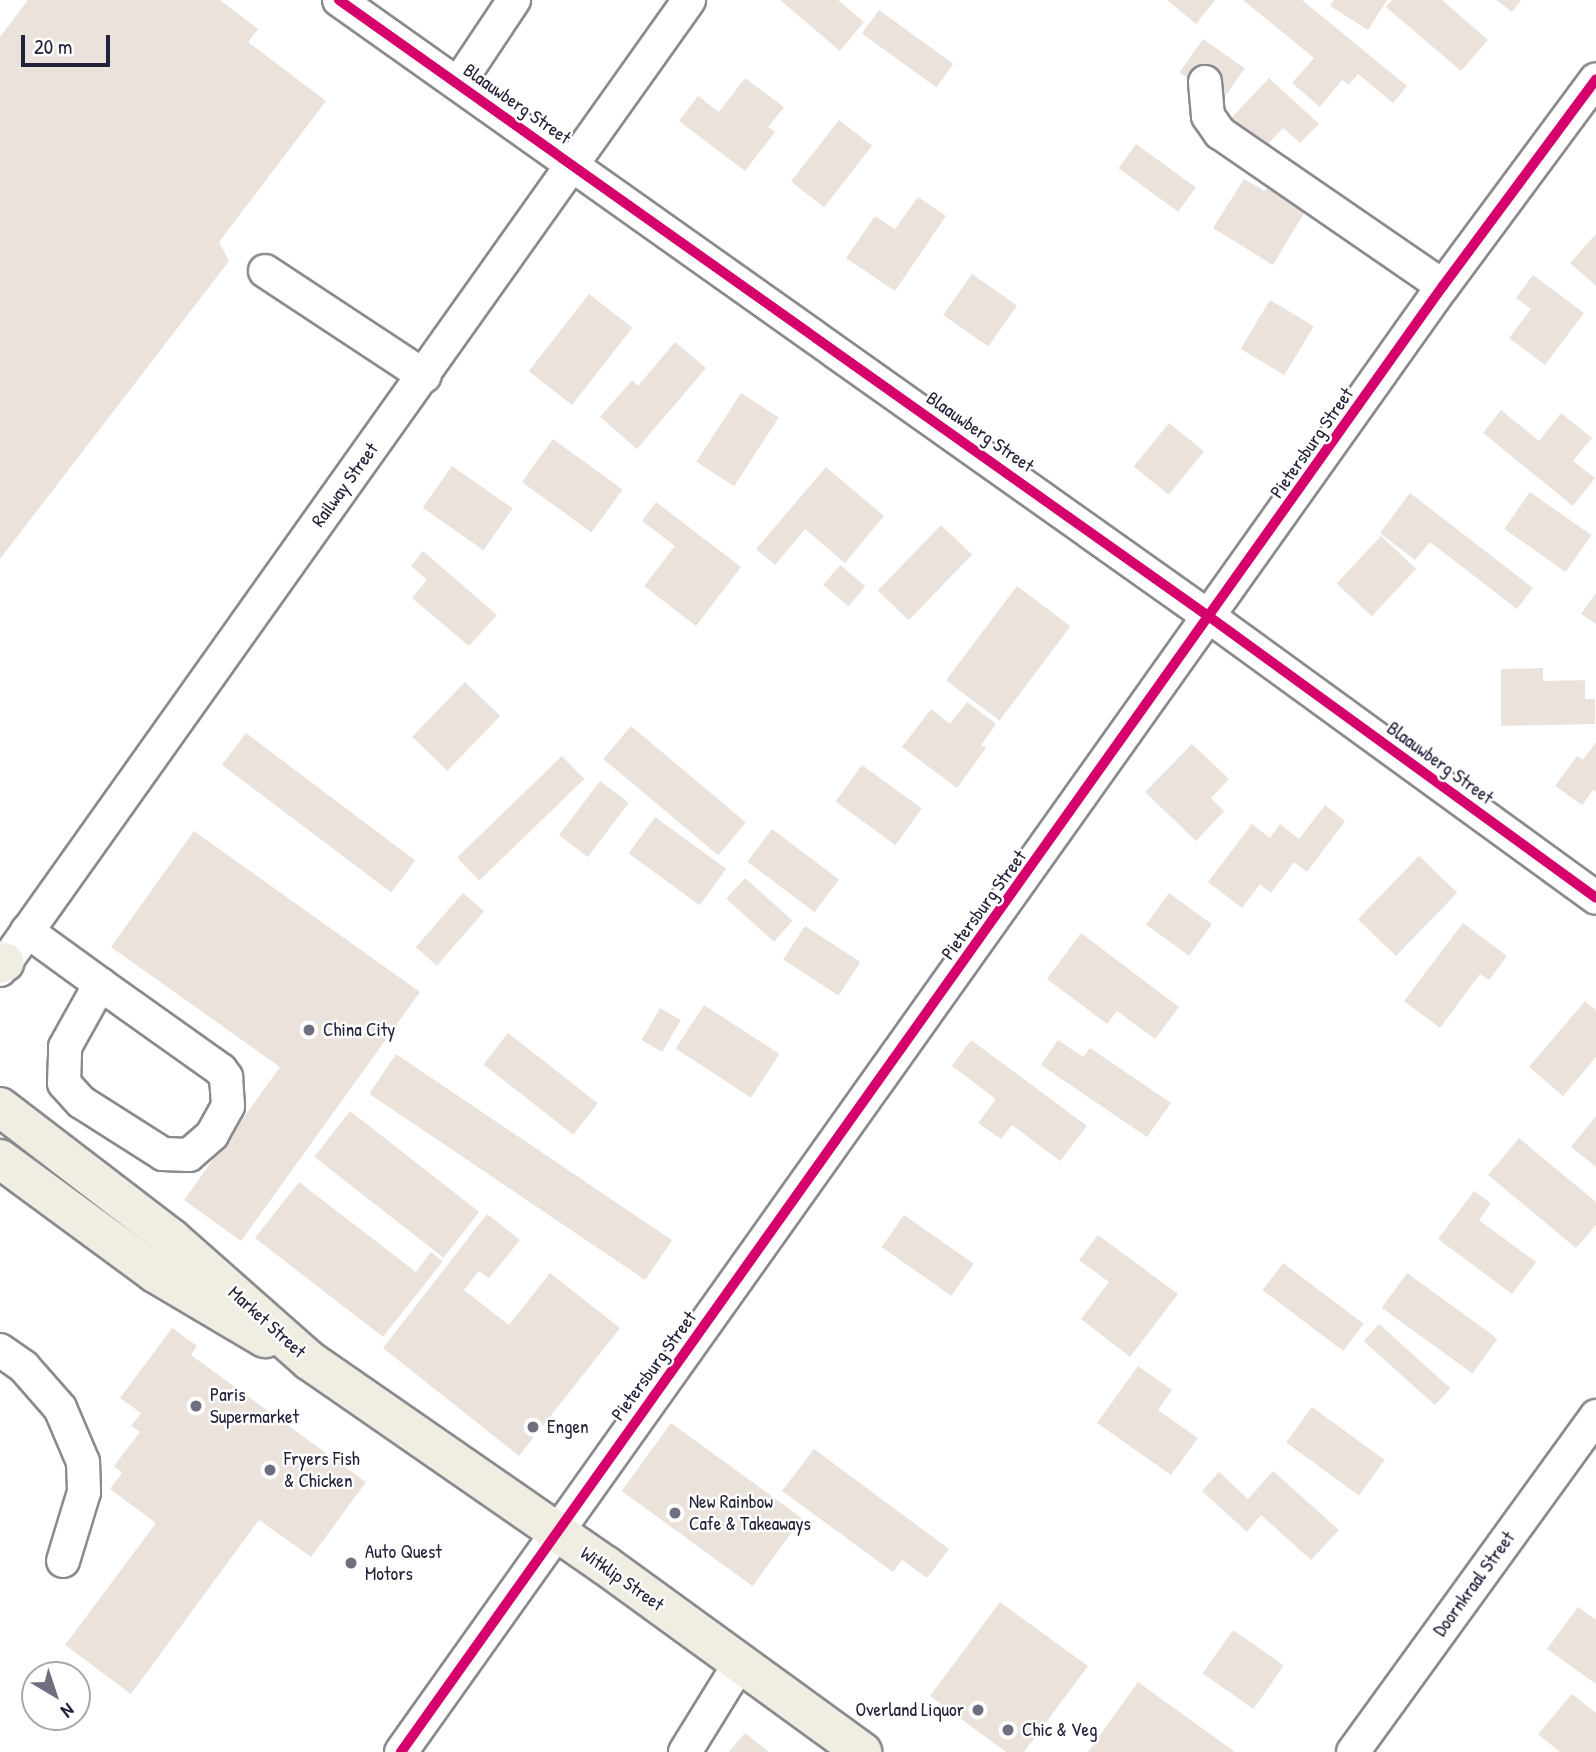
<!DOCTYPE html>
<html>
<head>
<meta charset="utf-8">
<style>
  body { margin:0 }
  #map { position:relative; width:1596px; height:1752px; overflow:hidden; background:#fff; font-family:"Patrick Hand",sans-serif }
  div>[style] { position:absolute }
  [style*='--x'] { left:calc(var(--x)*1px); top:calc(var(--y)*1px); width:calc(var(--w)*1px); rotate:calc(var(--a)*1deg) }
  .building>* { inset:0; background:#ebe2db; transform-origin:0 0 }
  .roads { filter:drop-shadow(2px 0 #8a8a8f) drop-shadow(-2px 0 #8a8a8f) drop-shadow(0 2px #8a8a8f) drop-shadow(0 -2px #8a8a8f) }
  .minor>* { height:32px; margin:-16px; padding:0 16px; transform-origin:16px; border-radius:16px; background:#fff }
  .major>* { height:38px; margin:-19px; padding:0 19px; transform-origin:19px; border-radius:19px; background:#f0ede2 }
  .cycleway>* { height:10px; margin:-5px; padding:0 5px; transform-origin:5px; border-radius:5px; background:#d6006c }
  .dots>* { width:19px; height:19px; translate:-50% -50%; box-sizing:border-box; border:4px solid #fff; border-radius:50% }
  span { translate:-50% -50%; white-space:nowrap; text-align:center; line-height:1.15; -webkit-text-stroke:5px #fff; paint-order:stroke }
  .street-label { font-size:19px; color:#22223b }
  .poi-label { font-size:19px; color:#22223b }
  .left { translate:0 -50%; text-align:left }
  .right { translate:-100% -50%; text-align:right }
  .north { position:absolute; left:21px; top:1661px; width:70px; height:70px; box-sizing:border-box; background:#fff; border:2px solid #a7a7b1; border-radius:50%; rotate:141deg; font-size:19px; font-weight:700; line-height:28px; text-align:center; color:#22223b }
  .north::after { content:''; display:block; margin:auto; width:24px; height:32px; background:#6f6f80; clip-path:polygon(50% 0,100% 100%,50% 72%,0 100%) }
  .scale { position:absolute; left:21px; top:35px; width:89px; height:32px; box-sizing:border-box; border:4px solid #22223b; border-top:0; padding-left:9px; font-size:21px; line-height:24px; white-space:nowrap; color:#22223b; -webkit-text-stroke:5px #fff; paint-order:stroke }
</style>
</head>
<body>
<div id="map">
  <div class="building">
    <div style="clip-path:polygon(28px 0,220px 0,258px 29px,248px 42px,326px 101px,219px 242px,229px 261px,0 559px,0 37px)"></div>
    <div style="clip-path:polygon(780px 0,838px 0,864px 22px,840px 51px)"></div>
    <div style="clip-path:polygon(1167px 0,1215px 0,1196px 24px)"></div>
    <div style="clip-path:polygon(1243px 0,1302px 0,1407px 86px,1393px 103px,1358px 74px,1349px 85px,1342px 80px,1320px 107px,1292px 83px,1314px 58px)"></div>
    <div style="clip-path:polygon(1334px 0,1387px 0,1368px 30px,1330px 6px)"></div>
    <div style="clip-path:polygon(1392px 0,1442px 0,1488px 40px,1461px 71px,1386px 7px)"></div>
    <div style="clip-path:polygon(1496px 0,1521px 0,1512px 12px)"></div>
    <div style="left:879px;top:10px;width:92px;height:29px;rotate:36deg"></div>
    <div style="left:1203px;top:39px;width:51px;height:41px;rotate:35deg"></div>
    <div style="clip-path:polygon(745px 78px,784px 107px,768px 127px,775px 132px,745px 171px,679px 121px,698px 96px,719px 112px)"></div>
    <div style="clip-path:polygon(1269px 78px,1319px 124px,1300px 143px,1283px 128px,1253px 160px,1220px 130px)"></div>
    <div style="left:839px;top:120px;width:42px;height:78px;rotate:38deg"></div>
    <div style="left:1136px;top:144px;width:74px;height:30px;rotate:36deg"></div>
    <div style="clip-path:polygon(1244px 179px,1265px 191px,1272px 180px,1310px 203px,1273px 265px,1213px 228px)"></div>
    <div style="clip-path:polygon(918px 197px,946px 216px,895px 291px,846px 258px,875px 216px,895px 229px)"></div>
    <div style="clip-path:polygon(1596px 234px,1596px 286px,1570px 263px)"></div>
    <div style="left:972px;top:274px;width:55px;height:50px;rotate:35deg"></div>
    <div style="clip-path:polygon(1533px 275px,1584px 313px,1545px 365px,1509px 338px,1531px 309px,1516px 298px)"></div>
    <div style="left:589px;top:294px;width:55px;height:98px;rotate:38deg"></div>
    <div style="left:1270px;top:300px;width:51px;height:57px;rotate:31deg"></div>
    <div style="clip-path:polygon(675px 342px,706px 368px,637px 449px,600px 417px,632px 380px,638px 386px)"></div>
    <div style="left:741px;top:393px;width:45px;height:82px;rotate:33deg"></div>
    <div style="clip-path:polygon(1501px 410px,1539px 441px,1561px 413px,1592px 438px,1573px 461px,1595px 478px,1573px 506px,1483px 433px)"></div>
    <div style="left:1169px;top:423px;width:45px;height:56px;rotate:39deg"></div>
    <div style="left:553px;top:439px;width:86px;height:53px;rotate:36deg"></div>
    <div style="left:452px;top:466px;width:74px;height:51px;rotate:35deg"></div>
    <div style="clip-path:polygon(826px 467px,884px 516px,845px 563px,805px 529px,775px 565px,756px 549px)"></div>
    <div style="left:1530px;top:492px;width:75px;height:45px;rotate:35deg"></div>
    <div style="clip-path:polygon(1410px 493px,1533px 588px,1517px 609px,1430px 542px,1415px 560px,1380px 533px)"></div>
    <div style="clip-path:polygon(656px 502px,741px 567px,696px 626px,644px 586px,675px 546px,642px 521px)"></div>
    <div style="left:941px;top:525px;width:43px;height:91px;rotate:44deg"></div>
    <div style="left:1381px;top:536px;width:48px;height:65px;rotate:43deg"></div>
    <div style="clip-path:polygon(423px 551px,497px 615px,469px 646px,412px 598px,427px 580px,411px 566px)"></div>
    <div style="left:840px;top:565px;width:33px;height:26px;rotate:40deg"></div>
    <div style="left:1017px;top:586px;width:67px;height:118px;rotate:37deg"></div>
    <div style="clip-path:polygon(1596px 593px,1596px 624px,1581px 614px)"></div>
    <div style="clip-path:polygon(1543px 668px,1543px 681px,1585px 680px,1585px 699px,1595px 699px,1595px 724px,1501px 726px,1501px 669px)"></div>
    <div style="left:465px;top:682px;width:49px;height:76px;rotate:44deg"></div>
    <div style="clip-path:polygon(967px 702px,996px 724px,981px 745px,986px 748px,957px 788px,902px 747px,931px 709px,950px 724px)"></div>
    <div style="left:631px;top:726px;width:150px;height:43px;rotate:40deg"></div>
    <div style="left:246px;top:733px;width:212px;height:40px;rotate:37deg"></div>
    <div style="clip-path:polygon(1596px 742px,1596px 792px,1593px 790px,1582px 805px,1555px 786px,1577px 756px,1583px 760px)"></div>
    <div style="clip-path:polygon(1192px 744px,1229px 779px,1211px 798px,1224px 811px,1196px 841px,1145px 792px)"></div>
    <div style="left:562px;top:756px;width:32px;height:146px;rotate:46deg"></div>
    <div style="left:862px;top:765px;width:74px;height:45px;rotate:36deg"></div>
    <div style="left:600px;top:781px;width:36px;height:68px;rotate:37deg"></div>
    <div style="clip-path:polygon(1325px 805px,1345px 821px,1307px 872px,1294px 862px,1271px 893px,1260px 884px,1242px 908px,1208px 882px,1252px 824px,1270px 838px,1280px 824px,1299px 839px)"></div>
    <div style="left:655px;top:817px;width:88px;height:45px;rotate:36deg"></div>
    <div style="left:772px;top:829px;width:84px;height:41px;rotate:37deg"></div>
    <div style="clip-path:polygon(194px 831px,420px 992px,241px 1241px,184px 1200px,280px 1067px,111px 947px)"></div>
    <div style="left:1419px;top:856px;width:53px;height:88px;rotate:44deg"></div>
    <div style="left:745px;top:878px;width:64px;height:28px;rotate:42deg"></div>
    <div style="left:463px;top:893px;width:28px;height:72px;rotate:41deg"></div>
    <div style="left:1169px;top:893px;width:53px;height:39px;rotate:36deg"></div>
    <div style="clip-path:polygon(1463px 923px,1507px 956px,1489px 980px,1480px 974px,1440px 1028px,1404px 1001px)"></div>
    <div style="left:805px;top:926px;width:66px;height:40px;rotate:33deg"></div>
    <div style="clip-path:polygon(1081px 933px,1179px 1007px,1155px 1039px,1117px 1011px,1107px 1024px,1047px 979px)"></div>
    <div style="clip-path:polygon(1585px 1001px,1596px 1010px,1596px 1057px,1563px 1096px,1529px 1067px)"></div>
    <div style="left:704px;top:1005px;width:90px;height:52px;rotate:33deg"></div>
    <div style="left:660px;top:1008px;width:24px;height:37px;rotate:30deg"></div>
    <div style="left:508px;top:1033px;width:114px;height:40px;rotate:38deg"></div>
    <div style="clip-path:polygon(971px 1040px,1087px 1126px,1060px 1161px,1012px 1125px,1001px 1139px,978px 1123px,996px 1099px,952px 1066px)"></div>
    <div style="clip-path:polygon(1058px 1040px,1083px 1057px,1090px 1048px,1171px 1103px,1147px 1137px,1041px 1065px)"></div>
    <div style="left:396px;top:1054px;width:333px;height:48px;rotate:34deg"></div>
    <div style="left:350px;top:1111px;width:164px;height:58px;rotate:38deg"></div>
    <div style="clip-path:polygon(1596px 1116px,1596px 1167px,1571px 1147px)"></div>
    <div style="clip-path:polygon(1519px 1138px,1596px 1202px,1596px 1225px,1576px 1248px,1488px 1175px)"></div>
    <div style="clip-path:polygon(299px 1182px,416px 1272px,431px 1252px,443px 1261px,383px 1337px,255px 1238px)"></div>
    <div style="clip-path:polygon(1474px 1191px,1491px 1203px,1479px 1220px,1536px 1262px,1512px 1294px,1438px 1239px)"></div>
    <div style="clip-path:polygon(487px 1214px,520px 1240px,489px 1278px,479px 1271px,464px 1290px,509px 1325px,550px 1273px,620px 1328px,519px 1456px,383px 1348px)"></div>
    <div style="left:904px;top:1215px;width:85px;height:39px;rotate:35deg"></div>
    <div style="clip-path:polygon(1098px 1235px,1178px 1294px,1130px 1357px,1081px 1319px,1109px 1282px,1079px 1260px)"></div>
    <div style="left:1283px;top:1263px;width:101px;height:34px;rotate:37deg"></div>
    <div style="left:1407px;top:1273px;width:112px;height:43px;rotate:36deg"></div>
    <div style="left:1379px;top:1324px;width:96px;height:23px;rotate:42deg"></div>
    <div style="clip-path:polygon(172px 1328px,197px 1346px,191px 1355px,366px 1482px,311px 1557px,259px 1520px,131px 1694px,65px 1645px,156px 1523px,110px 1489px,122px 1473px,114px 1466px,140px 1432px,131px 1426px,141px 1413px,120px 1398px)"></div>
    <div style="clip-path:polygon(1138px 1366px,1172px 1390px,1158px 1410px,1198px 1438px,1171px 1475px,1097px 1423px)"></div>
    <div style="left:1312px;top:1407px;width:90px;height:44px;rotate:36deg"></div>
    <div style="left:671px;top:1423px;width:162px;height:84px;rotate:36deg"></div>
    <div style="clip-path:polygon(814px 1449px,949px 1549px,927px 1578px,902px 1560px,893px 1572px,782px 1491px)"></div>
    <div style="clip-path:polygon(1273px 1471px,1339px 1530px,1311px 1560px,1261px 1515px,1247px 1532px,1202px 1491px,1219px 1472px,1248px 1499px)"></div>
    <div style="clip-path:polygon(1000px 1602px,1088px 1666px,1024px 1752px,1006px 1752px,930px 1696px)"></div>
    <div style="clip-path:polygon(1578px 1607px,1596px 1620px,1596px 1684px,1547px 1649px)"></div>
    <div style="left:1233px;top:1630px;width:62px;height:53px;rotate:35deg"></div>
    <div style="clip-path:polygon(1138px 1682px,1235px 1752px,1088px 1752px)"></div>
    <div style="clip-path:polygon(1572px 1694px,1596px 1713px,1596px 1752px,1560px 1752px,1538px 1734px)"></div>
    <div style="clip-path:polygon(745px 1733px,769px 1752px,729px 1752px)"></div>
  </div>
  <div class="roads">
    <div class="minor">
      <div style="--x:339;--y:0;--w:1069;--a:35.33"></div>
      <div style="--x:1211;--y:618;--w:476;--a:36"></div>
      <div style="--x:1205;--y:82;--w:34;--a:85"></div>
      <div style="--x:1208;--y:116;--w:21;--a:55"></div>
      <div style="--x:1220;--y:133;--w:270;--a:34.5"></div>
      <div style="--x:458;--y:84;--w:101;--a:-56.3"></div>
      <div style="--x:265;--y:271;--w:191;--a:33.4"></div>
      <div style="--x:27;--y:931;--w:90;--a:36"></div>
      <div style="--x:100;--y:984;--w:148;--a:35.4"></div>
      <div style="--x:221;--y:1070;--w:9;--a:54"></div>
      <div style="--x:226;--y:1077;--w:29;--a:86"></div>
      <div style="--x:228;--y:1106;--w:33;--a:119"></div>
      <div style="--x:212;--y:1135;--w:30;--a:139"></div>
      <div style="--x:189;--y:1155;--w:26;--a:-178"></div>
      <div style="--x:163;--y:1154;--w:97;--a:-147.6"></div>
      <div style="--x:81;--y:1102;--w:25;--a:-132"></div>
      <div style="--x:64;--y:1083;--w:36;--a:-88"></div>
      <div style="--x:65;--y:1047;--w:72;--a:-60.9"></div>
      <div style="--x:0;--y:970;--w:1190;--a:-54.61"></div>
      <div style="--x:0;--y:1350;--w:29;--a:35"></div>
      <div style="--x:24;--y:1367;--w:55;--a:48.7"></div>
      <div style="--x:60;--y:1408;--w:59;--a:66.9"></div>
      <div style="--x:83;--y:1462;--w:30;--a:88"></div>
      <div style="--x:84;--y:1492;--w:72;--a:106.9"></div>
      <div style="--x:401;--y:1752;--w:1799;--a:-54.6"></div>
      <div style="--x:1443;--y:286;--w:257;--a:-53.5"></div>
      <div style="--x:685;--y:1752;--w:105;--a:-58.3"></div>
      <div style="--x:1353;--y:1752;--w:415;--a:-54.1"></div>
    </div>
    <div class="major">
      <div style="--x:0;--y:964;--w:5;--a:-22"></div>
      <div style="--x:0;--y:1107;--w:217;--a:37.5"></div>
      <div style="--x:172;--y:1239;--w:184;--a:41.5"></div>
      <div style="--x:310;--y:1361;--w:359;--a:34.7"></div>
      <div style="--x:605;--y:1565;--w:318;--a:36"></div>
      <div style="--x:0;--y:1159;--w:192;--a:36.3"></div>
      <div style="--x:155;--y:1273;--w:128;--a:30.6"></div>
    </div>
  </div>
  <div class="cycleway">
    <div style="--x:339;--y:0;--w:1069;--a:35.33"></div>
    <div style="--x:1211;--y:618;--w:476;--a:36"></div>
    <div style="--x:401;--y:1752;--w:1799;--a:-54.6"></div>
    <div style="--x:1443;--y:286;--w:257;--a:-53.5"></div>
  </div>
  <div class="dots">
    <div style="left:309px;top:1030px;background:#6f6f80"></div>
    <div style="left:196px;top:1406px;background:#6f6f80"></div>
    <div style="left:533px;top:1427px;background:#6f6f80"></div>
    <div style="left:270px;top:1470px;background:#6f6f80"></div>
    <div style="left:675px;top:1513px;background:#6f6f80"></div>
    <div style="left:351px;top:1563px;background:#6f6f80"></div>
    <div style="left:978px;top:1710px;background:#6f6f80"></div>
    <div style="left:1008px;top:1730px;background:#6f6f80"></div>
  </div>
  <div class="street-label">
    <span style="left:517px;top:104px;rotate:35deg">Blaauwberg Street</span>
    <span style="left:980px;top:432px;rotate:35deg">Blaauwberg Street</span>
    <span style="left:1312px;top:443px;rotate:-55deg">Pietersburg Street</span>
    <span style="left:345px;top:485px;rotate:-54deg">Railway Street</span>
    <span style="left:1440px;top:763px;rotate:36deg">Blaauwberg Street</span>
    <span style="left:984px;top:905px;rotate:-54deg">Pietersburg Street</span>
    <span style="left:267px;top:1322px;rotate:42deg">Market Street</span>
    <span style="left:654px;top:1366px;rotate:-54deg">Pietersburg Street</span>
    <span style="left:622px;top:1579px;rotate:35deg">Witklip Street</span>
    <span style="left:1474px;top:1584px;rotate:-54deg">Doornkraal Street</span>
  </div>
  <div class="poi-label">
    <span class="left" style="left:323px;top:1030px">China City</span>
    <span class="left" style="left:210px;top:1406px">Paris<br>Supermarket</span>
    <span class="left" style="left:547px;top:1427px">Engen</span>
    <span class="left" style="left:284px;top:1470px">Fryers Fish<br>&amp; Chicken</span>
    <span class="left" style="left:689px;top:1513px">New Rainbow<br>Cafe &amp; Takeaways</span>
    <span class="left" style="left:365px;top:1563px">Auto Quest<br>Motors</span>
    <span class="right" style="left:964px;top:1710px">Overland Liquor</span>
    <span class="left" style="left:1022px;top:1730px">Chic &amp; Veg</span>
  </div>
  <div class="north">N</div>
  <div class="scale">20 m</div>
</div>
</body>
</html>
